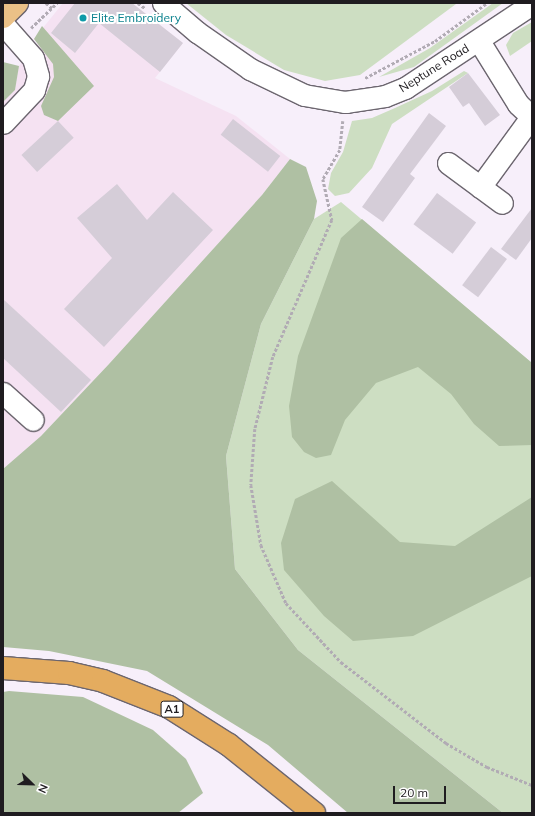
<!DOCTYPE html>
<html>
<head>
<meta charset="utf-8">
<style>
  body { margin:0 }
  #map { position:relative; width:535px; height:816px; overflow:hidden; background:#f7effa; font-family:Mulish,sans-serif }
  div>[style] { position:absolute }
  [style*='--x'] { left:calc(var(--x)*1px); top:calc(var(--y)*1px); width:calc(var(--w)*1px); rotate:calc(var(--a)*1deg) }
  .commercial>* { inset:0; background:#f5e2f2 }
  .green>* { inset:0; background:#cddec2 }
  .forest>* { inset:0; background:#afc0a3 }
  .building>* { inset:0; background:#d5cdd8; transform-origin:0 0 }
  .path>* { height:2.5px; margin-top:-1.25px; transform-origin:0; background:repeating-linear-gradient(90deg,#b1abb4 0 3px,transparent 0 5px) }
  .roads { filter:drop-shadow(1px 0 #6c666f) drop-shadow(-1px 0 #6c666f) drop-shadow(0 1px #6c666f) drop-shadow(0 -1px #6c666f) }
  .minor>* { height:21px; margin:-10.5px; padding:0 10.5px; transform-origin:10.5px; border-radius:10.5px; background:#fff }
  .primary>* { height:22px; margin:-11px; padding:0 11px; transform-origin:11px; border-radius:11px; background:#ebc187 }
  .trunk>* { height:22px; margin:-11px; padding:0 11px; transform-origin:11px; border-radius:11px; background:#e4ac5f }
  .dots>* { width:11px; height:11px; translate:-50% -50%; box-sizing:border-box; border:2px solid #fff; border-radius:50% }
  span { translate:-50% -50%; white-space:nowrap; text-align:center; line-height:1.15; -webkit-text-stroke:4px #fff; paint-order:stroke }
  .shield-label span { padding:1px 3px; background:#fff; border:1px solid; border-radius:3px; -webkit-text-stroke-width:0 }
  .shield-label { font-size:11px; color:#1f1c20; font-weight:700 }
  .culture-label { font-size:12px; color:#0d838f }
  .left { translate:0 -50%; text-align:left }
  .street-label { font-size:12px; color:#1f1c20 }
  .frame { position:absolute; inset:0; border:4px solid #1f1c20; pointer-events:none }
  .north { position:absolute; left:12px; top:764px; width:40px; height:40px; -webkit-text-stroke:3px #fff; paint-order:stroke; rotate:113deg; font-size:11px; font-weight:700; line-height:16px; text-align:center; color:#1f1c20 }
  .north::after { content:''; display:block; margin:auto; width:14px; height:18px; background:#1f1c20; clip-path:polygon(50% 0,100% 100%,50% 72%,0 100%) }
  .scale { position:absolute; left:393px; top:786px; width:53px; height:18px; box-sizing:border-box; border:2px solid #1f1c20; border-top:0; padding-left:5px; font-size:12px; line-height:14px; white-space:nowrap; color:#1f1c20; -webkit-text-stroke:3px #fff; paint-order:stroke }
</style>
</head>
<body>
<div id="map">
  <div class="commercial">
    <div style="clip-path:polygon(63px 3px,132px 3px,183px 43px,155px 78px,236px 116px,290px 159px,262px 195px,109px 364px,41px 436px,3px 469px,3px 102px,15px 90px,19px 66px,38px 43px,34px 39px)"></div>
  </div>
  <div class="green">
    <div style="clip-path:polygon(186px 3px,455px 3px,456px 4px,360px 75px,325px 81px,284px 70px,226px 35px)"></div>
    <div style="clip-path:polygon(493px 3px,503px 3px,414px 67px,379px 77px,430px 48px)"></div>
    <div style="clip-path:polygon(532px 22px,532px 41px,510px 56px,506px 45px,513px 33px)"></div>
    <div style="clip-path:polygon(464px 71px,468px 73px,392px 124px,372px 168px,349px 193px,335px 196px,328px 189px,331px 173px,343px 152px,352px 121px,372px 118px,395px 108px,432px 91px)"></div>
    <div style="clip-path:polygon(341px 202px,532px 363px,532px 813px,503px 813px,298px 650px,235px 569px,226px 456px,261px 324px,314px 219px)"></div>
  </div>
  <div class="forest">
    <div style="clip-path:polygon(42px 26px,94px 86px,58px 121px,44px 115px,41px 106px,54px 77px,53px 64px,34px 39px)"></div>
    <div style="clip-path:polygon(3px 62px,19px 66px,15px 90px,3px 102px)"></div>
    <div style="clip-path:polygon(290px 159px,306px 167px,317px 201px,314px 219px,261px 324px,226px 456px,235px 569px,298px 650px,503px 813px,348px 813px,268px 745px,147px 671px,49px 651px,3px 647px,3px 469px,41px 436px,109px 364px,262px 195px)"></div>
    <div style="clip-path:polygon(362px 219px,532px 363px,532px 445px,499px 446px,474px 424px,451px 394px,418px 367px,376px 383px,345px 420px,331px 455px,316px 458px,304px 452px,292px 437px,289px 406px,298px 356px,341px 238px)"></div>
    <div style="clip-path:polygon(332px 481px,400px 542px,455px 546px,532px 497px,532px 576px,413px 636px,353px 641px,324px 616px,284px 570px,281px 543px,295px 499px)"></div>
    <div style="clip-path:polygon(9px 691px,83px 697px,153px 730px,186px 759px,203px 793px,178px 813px,3px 813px,3px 692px)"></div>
  </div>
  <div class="building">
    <div style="clip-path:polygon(75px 3px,132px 3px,183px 43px,160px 72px,99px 23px,75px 53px,51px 33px)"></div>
    <div style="clip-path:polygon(468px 73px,500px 115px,485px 126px,469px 103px,463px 107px,449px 87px)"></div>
    <div style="clip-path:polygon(429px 113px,446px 126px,410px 174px,415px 178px,383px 222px,362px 207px)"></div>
    <div style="left:233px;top:119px;width:60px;height:20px;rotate:38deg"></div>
    <div style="left:58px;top:121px;width:23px;height:50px;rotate:47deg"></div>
    <div style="clip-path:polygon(117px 184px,147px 220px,173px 192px,213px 230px,104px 347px,64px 309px,112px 258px,77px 218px)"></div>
    <div style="left:437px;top:193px;width:49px;height:39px;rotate:37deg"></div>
    <div style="clip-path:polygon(532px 208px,532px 238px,516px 260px,501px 249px)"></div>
    <div style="left:491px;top:247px;width:20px;height:48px;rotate:37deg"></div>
    <div style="clip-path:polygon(3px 299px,91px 380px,61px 412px,3px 358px)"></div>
  </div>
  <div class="path">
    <div style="--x:46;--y:3;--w:8;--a:40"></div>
    <div style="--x:138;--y:3;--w:9;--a:36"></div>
    <div style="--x:31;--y:28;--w:36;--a:-44"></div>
    <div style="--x:365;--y:78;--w:79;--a:-27.9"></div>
    <div style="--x:435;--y:41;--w:64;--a:-36.2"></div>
    <div style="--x:343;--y:121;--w:29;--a:96"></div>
    <div style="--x:340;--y:150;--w:34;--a:120"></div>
    <div style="--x:323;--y:179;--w:42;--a:77.6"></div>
    <div style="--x:332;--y:220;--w:149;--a:113.3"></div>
    <div style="--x:273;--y:357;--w:74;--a:104"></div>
    <div style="--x:255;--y:429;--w:56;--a:94.1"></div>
    <div style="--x:251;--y:485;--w:61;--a:80.5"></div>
    <div style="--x:261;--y:545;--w:63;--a:66.7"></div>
    <div style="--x:286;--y:603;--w:81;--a:47"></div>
    <div style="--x:341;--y:662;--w:133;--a:37.6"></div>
    <div style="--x:446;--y:743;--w:48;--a:30.3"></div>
    <div style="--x:487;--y:767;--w:48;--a:21.8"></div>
  </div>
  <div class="roads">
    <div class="minor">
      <div style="--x:163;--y:3;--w:45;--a:40.5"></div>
      <div style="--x:197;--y:32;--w:65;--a:34.9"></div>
      <div style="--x:250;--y:69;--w:60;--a:25.7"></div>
      <div style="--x:304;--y:95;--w:42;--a:9.7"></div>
      <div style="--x:345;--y:102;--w:40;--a:-8.5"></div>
      <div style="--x:385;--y:96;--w:22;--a:-22"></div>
      <div style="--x:405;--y:88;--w:152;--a:-33.5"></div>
      <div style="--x:3;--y:24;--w:45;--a:48.6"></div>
      <div style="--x:33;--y:58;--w:19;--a:74"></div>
      <div style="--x:38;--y:76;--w:15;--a:106"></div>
      <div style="--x:34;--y:90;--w:45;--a:133.2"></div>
      <div style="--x:479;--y:41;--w:74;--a:58.2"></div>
      <div style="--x:518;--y:104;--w:19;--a:43"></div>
      <div style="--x:448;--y:163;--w:67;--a:36.5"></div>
      <div style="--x:480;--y:187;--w:87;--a:-53.9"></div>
      <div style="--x:3;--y:393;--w:40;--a:42"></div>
    </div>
    <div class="primary">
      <div style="--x:3;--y:17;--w:20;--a:-45"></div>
    </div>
    <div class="trunk">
      <div style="--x:3;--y:668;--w:66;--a:4.3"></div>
      <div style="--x:69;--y:673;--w:35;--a:13"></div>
      <div style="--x:103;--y:681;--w:71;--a:21.5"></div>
      <div style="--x:169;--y:707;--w:71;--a:32.3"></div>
      <div style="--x:229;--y:745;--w:109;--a:38.7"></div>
    </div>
  </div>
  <div class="dots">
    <div style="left:83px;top:18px;background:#0f9aa8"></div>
  </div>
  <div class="shield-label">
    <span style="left:172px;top:709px">A1</span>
  </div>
  <div class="culture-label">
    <span class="left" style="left:91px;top:18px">Elite Embroidery</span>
  </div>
  <div class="street-label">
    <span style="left:434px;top:68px;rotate:-32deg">Neptune Road</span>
  </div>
  <div class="frame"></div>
  <div class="north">N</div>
  <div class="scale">20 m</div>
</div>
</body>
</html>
